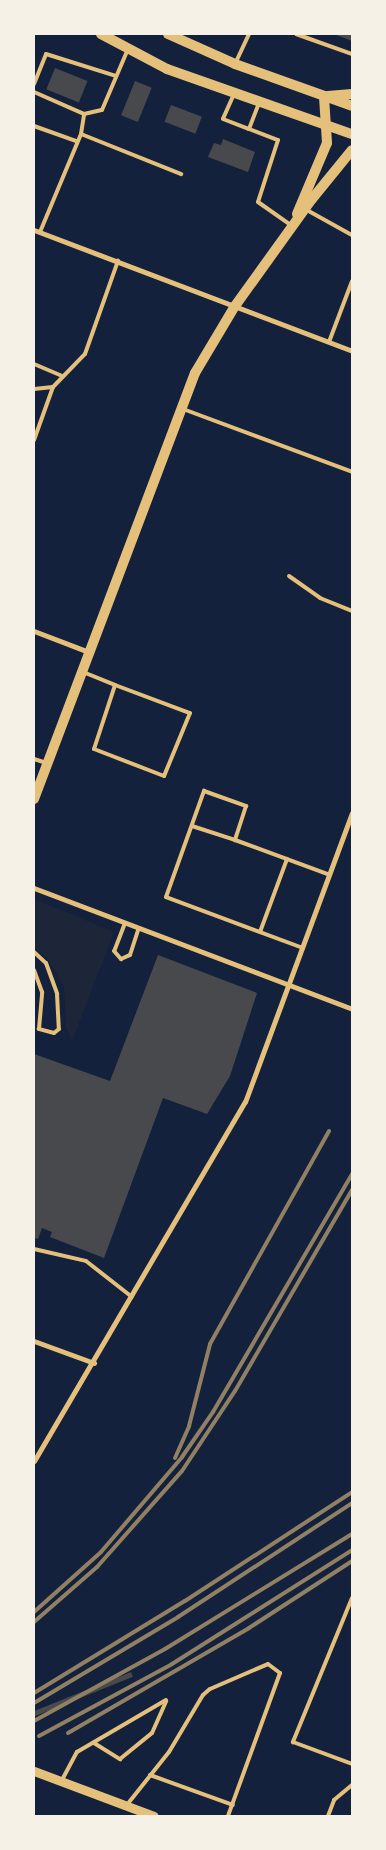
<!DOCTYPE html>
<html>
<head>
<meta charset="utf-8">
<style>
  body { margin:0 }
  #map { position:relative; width:386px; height:1850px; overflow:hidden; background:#14213d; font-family:"Nunito Sans",sans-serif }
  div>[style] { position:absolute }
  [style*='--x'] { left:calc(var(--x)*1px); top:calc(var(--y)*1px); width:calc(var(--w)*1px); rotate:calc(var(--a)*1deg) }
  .green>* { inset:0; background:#1d2539 }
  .building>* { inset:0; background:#48494c; transform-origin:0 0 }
  .service>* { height:4px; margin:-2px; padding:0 2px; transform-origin:2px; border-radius:2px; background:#e5c07b }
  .minor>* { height:5px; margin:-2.5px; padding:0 2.5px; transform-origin:2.5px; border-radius:2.5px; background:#e5c07b }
  .tertiary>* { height:9px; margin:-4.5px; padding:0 4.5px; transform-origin:4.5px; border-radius:4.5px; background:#e5c07b }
  .secondary>* { height:10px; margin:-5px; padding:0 5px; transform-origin:5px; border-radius:5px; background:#e5c07b }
  .rail>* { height:4px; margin:-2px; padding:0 2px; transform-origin:2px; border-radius:2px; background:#918062 }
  span { translate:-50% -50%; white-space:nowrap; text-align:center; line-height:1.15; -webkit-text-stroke:5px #f6f1e7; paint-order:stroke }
  .frame { position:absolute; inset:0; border:35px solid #f6f1e7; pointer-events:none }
</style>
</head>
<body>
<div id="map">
  <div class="green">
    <div style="clip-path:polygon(34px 899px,114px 932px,72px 1041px,66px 1027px,64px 986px,47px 958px,34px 948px)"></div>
  </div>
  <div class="building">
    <div style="clip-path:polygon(334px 34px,352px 34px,352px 41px)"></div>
    <div style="left:55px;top:68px;width:35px;height:23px;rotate:22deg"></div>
    <div style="left:135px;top:81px;width:18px;height:37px;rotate:22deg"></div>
    <div style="left:171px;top:105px;width:33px;height:18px;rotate:21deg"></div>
    <div style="clip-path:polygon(223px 139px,255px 152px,248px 172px,208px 157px,214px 143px,221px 145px)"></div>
    <div style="clip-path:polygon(158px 955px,257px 993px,230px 1076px,207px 1114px,163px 1098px,104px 1258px,50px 1237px,52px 1232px,42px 1228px,38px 1239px,34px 1238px,34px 1054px,110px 1081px)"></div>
    <div style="left:131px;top:1672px;width:5px;height:111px;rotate:68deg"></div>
  </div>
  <div class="service">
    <div style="--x:296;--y:34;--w:59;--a:19.7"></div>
    <div style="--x:235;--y:64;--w:33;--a:-65"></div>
    <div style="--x:34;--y:84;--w:32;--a:-68"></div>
    <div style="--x:46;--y:54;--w:73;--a:17.4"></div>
    <div style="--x:34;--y:92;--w:55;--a:23.7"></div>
    <div style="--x:84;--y:114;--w:18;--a:-13"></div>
    <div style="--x:102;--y:110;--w:66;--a:-66.9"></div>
    <div style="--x:234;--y:94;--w:27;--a:114"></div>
    <div style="--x:223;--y:119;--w:28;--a:21"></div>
    <div style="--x:249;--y:129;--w:28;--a:-69"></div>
    <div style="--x:34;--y:126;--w:45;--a:19.7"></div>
    <div style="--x:249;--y:129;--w:31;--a:21"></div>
    <div style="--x:278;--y:140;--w:65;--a:107.9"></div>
    <div style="--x:258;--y:202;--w:42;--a:35.2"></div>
    <div style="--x:81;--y:134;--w:108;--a:21.8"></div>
    <div style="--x:305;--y:209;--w:54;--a:29"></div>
    <div style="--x:40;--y:232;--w:106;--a:-67.3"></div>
    <div style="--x:81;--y:134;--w:20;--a:-81"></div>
    <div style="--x:329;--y:342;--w:65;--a:-69.3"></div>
    <div style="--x:34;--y:364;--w:30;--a:23"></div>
    <div style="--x:34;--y:389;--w:19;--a:-6"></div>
    <div style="--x:183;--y:409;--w:180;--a:20.4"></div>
    <div style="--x:34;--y:440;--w:56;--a:-70.3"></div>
    <div style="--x:53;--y:387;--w:46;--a:-45.9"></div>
    <div style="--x:85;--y:354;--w:99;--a:-70.5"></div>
    <div style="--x:289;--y:576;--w:38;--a:35"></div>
    <div style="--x:320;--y:598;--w:35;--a:22"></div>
    <div style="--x:83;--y:672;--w:35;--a:22"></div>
    <div style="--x:115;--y:685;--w:80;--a:20.5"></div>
    <div style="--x:190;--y:713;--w:68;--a:112.4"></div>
    <div style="--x:164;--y:776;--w:75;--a:-158.9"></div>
    <div style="--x:94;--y:749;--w:67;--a:-71.8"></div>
    <div style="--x:34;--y:759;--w:13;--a:18"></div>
    <div style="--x:192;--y:826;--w:45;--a:18"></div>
    <div style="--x:125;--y:923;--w:30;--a:111"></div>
    <div style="--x:114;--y:951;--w:11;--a:49"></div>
    <div style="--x:121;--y:959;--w:10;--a:-24"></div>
    <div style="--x:130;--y:955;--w:28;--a:-72"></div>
    <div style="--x:260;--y:932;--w:78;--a:-69.7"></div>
    <div style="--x:303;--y:948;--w:146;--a:-159.6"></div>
    <div style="--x:166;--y:897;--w:113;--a:-70.3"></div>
    <div style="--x:204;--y:791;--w:45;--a:19.7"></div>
    <div style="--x:246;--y:806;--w:36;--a:108"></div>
    <div style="--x:235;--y:840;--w:101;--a:20.2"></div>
    <div style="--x:34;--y:952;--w:16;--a:43"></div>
    <div style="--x:46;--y:963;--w:33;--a:70"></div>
    <div style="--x:57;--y:994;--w:35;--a:87"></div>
    <div style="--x:59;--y:1029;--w:6;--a:141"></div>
    <div style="--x:54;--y:1033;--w:16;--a:-165"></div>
    <div style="--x:39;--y:1029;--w:37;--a:-85"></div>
    <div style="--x:42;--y:992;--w:23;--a:-110"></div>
    <div style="--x:34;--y:1249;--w:53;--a:13"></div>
    <div style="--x:86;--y:1261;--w:58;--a:38"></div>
    <div style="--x:352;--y:1598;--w:156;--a:112.3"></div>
    <div style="--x:293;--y:1742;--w:63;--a:20.4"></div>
    <div style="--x:94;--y:1743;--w:31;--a:32"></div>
    <div style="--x:120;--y:1759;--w:41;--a:-39.1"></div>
    <div style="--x:152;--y:1733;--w:35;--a:-66"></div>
    <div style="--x:150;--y:1775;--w:88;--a:19.9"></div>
    <div style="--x:62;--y:1780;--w:32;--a:-62"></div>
    <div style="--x:77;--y:1752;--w:103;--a:-30.3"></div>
    <div style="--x:126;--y:1806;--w:69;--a:-51.5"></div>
    <div style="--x:169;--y:1752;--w:66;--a:-59.2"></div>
    <div style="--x:203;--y:1695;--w:9;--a:-41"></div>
    <div style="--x:210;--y:1689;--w:63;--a:-23.3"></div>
    <div style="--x:268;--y:1664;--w:15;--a:37"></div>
    <div style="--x:280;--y:1673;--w:152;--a:110"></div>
    <div style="--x:328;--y:1816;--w:17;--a:-69"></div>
    <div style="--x:334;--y:1800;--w:23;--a:-40"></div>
  </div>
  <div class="minor">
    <div style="--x:34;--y:230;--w:340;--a:20.8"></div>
    <div style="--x:34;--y:631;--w:59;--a:20.9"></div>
    <div style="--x:34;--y:888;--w:340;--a:20.8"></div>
    <div style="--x:34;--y:1341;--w:64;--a:20.1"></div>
    <div style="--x:34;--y:1461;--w:416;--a:-59.6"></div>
    <div style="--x:245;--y:1102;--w:308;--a:-69.7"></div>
  </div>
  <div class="tertiary">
    <div style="--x:34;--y:1771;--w:128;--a:20.6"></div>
  </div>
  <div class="secondary">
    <div style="--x:101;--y:34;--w:75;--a:27.9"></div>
    <div style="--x:167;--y:69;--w:196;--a:19.4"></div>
    <div style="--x:168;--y:34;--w:73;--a:24.1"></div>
    <div style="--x:235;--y:64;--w:124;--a:19.7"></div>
    <div style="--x:328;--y:96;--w:24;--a:-5"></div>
    <div style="--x:297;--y:214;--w:77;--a:-67.1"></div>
    <div style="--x:327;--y:143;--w:47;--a:-93.7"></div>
    <div style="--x:34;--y:799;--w:455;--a:-69.3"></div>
    <div style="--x:195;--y:373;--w:78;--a:-59.2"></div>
    <div style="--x:235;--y:306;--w:132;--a:-54.3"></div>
    <div style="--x:312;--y:199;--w:63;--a:-50.8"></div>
  </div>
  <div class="rail">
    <div style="--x:175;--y:1458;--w:35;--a:-66"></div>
    <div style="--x:189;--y:1426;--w:85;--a:-75.6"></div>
    <div style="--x:210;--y:1344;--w:244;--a:-60.8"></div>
    <div style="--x:34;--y:1612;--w:90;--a:-41.8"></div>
    <div style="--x:101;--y:1552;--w:125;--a:-49.5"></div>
    <div style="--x:182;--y:1457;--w:55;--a:-55.4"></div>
    <div style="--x:213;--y:1412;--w:276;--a:-59.7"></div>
    <div style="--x:34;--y:1622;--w:84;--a:-41.1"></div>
    <div style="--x:97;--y:1567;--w:128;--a:-48.5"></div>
    <div style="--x:182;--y:1471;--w:96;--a:-56.5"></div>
    <div style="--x:235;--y:1391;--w:233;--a:-59.8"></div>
    <div style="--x:34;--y:1693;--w:177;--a:-31.4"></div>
    <div style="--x:185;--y:1601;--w:199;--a:-33.1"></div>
    <div style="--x:34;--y:1703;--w:168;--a:-30.8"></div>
    <div style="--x:178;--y:1617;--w:208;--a:-33.2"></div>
    <div style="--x:34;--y:1721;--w:149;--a:-28.8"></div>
    <div style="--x:165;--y:1649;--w:220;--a:-31.6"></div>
    <div style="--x:68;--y:1733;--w:209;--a:-30.1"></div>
    <div style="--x:249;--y:1628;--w:123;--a:-33"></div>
    <div style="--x:39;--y:1736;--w:151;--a:-28.4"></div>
    <div style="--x:172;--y:1664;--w:213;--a:-32.3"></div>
  </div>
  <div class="frame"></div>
</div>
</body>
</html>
